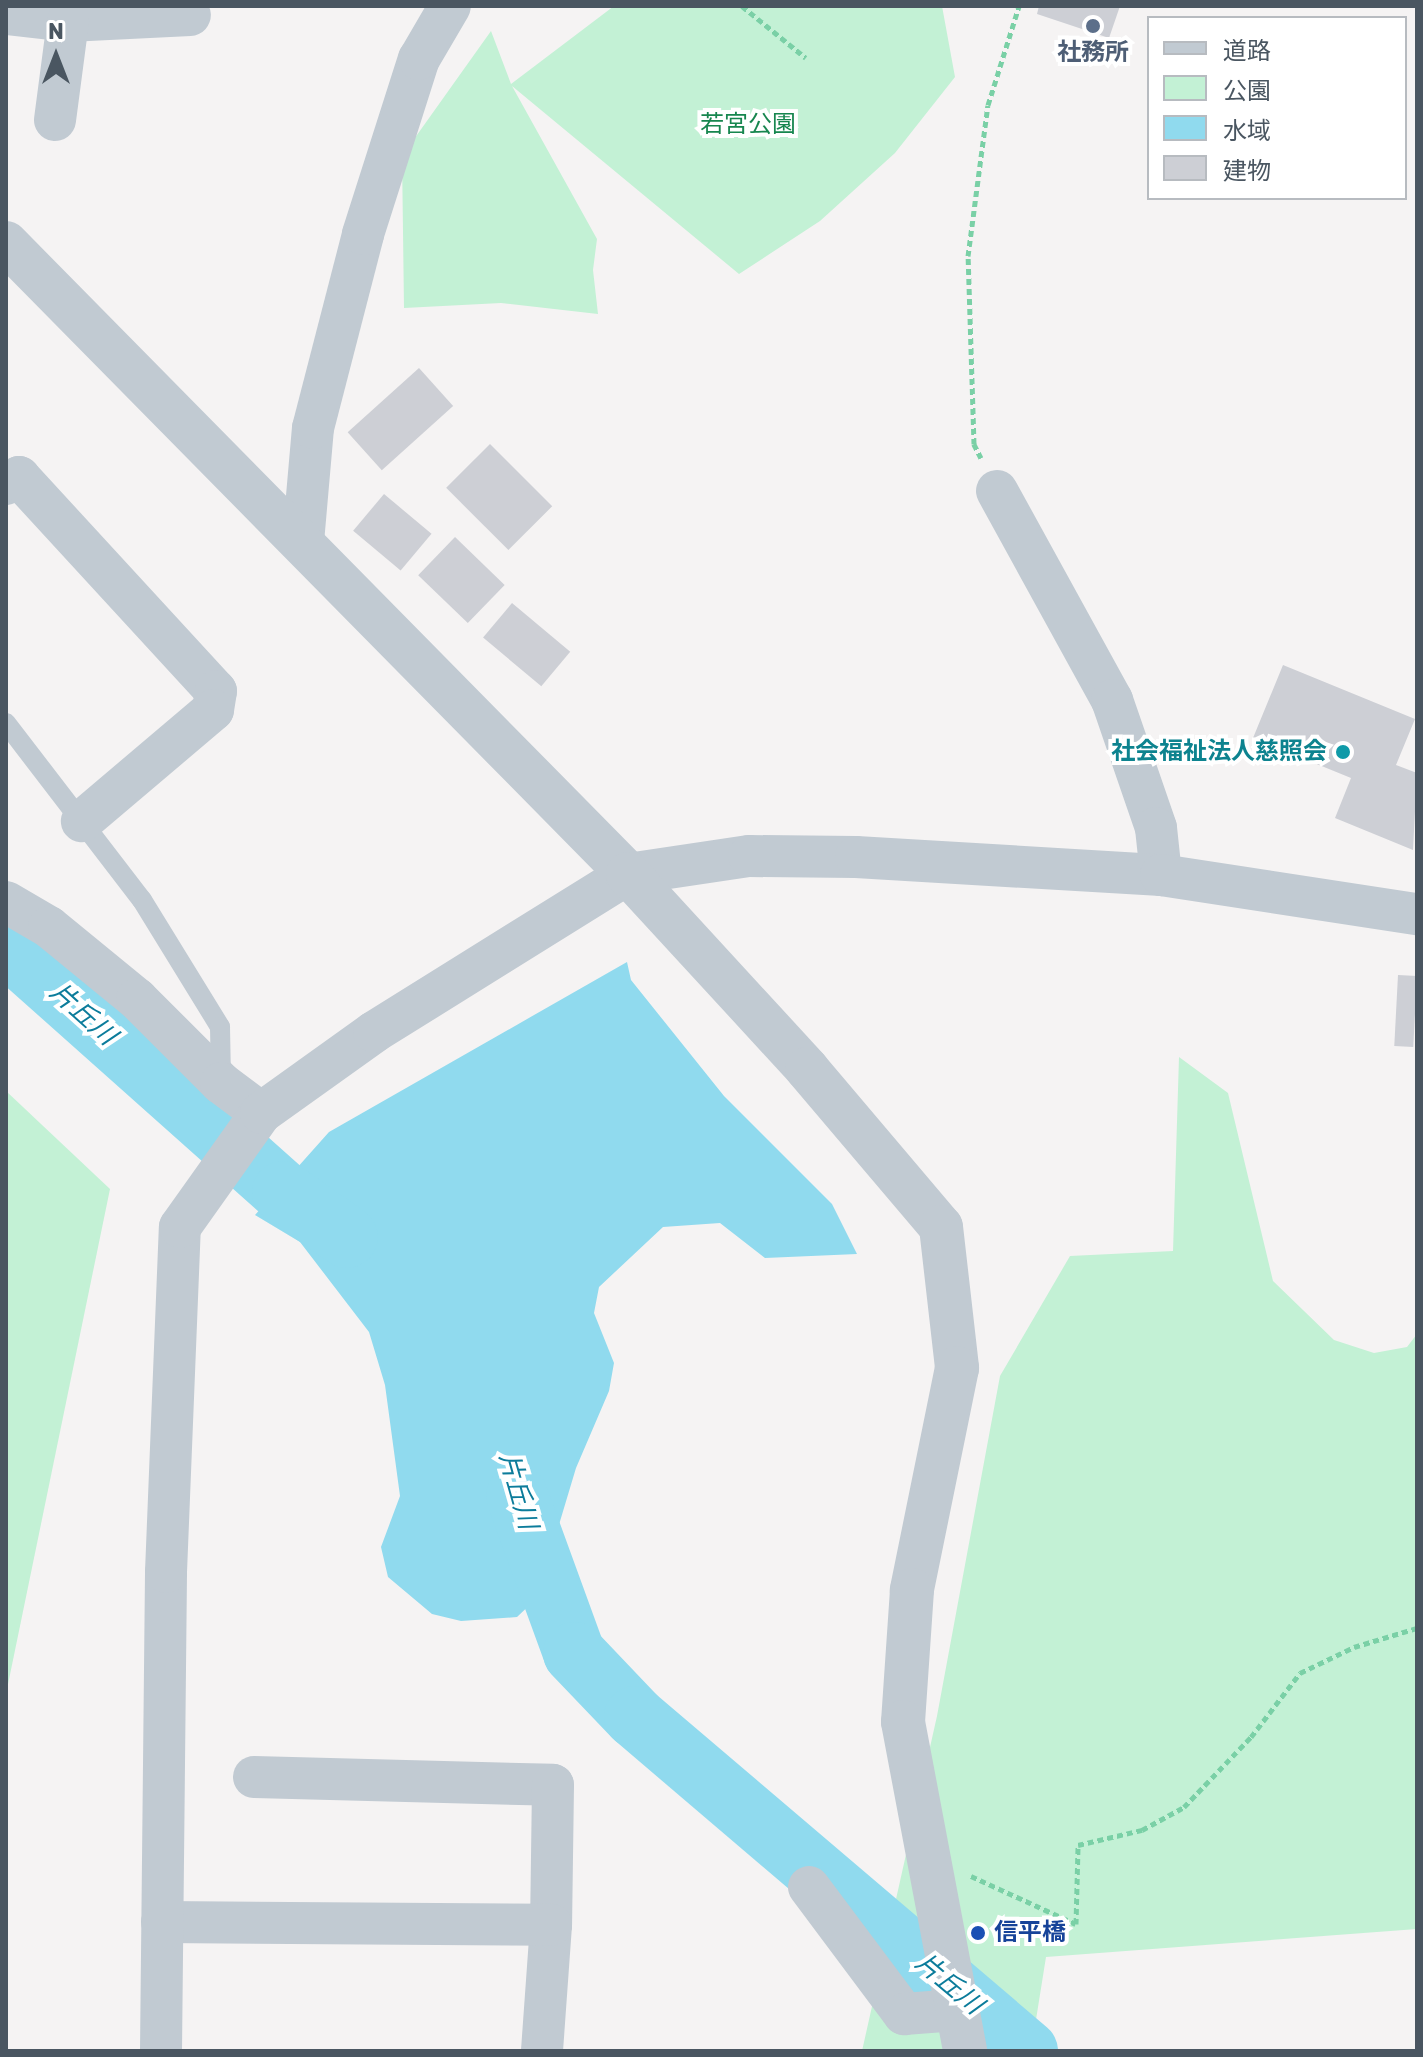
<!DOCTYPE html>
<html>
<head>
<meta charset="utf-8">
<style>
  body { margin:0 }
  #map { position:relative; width:1423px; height:2057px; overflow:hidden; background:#f5f3f3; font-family:Rubik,"Noto Sans JP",sans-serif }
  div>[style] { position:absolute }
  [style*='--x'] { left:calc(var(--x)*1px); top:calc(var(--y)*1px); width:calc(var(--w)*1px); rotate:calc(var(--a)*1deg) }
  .green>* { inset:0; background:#c3f1d5 }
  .water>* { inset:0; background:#90daee }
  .river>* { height:62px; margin:-31px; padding:0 31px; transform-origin:31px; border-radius:31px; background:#90daee }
  .building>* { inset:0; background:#cdcfd5; transform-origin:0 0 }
  .path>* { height:5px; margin-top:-2.5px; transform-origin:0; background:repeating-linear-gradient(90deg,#7ad0a6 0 6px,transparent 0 10px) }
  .service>* { height:20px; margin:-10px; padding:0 10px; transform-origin:10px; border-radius:10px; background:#c1cad2 }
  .minor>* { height:42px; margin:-21px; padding:0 21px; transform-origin:21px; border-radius:21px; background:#c1cad2 }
  .tertiary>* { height:44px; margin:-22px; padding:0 22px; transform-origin:22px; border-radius:22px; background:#c1cad2 }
  .dots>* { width:22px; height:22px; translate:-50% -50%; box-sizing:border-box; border:4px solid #fff; border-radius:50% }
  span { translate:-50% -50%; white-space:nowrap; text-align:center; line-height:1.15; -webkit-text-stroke:8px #fff; paint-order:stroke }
  .service-label { font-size:24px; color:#4e5e75; font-weight:700 }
  .park-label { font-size:24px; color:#17864f }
  .culture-label { font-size:24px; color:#0d838f; font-weight:700 }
  .right { translate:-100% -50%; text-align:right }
  .transit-label { font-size:24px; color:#164399; font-weight:700 }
  .left { translate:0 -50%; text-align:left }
  .water-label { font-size:26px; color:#0c7c9b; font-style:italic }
  .frame { position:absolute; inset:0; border:8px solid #4a5661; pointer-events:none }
  .legend { position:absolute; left:1147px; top:16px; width:260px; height:184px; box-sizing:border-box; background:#fff; border:2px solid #b7bbc0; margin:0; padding:10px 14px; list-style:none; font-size:24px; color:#4a5661 }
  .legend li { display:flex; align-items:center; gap:16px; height:40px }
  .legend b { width:40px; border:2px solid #b7bbc0 }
  .north { position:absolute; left:16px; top:16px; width:80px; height:80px; -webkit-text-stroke:6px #fff; paint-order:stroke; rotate:0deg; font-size:22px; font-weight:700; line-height:32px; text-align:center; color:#4a5661 }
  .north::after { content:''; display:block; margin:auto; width:28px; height:36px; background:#4a5661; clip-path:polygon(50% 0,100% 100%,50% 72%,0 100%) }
</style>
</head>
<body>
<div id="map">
  <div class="green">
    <div style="clip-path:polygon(614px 6px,942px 6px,955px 77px,895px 153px,820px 221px,739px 274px,512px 86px,597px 239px,593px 270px,598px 314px,501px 303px,404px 308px,402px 156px,491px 31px,511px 84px)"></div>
    <div style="clip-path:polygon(1179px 1057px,1228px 1093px,1273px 1281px,1334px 1340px,1374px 1353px,1407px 1347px,1417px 1334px,1417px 1929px,1046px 1957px,1031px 2051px,862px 2051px,937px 1716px,1000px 1376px,1070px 1256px,1173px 1251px)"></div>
    <div style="clip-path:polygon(6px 1091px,110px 1189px,6px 1694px)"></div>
  </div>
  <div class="water">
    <div style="clip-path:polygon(627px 962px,631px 980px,724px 1096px,832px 1204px,857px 1254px,765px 1258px,720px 1223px,663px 1227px,599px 1287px,594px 1313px,614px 1363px,609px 1391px,576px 1468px,537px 1598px,517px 1617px,461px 1621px,432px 1614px,388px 1577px,381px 1547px,400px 1496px,385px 1385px,369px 1332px,300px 1242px,255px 1215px,329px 1132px)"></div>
  </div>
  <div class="river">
    <div style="--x:6;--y:945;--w:371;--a:41.7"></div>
    <div style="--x:283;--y:1192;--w:78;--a:35.1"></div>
    <div style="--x:517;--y:1496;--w:167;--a:70"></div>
    <div style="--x:574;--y:1653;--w:88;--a:46.4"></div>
    <div style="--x:635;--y:1717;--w:515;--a:40.43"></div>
  </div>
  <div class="building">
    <div style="clip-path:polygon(1039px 6px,1120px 6px,1109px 38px,1037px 14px)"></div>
    <div style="left:419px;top:368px;width:51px;height:96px;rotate:48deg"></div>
    <div style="left:490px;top:444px;width:88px;height:62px;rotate:45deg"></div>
    <div style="left:384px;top:494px;width:62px;height:48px;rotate:40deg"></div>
    <div style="left:455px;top:537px;width:69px;height:53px;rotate:44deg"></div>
    <div style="left:512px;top:603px;width:76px;height:45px;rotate:40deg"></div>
    <div style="clip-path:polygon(1283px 665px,1415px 719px,1396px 765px,1417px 773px,1413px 850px,1335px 818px,1351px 778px,1253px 738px)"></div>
    <div style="left:1398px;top:975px;width:19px;height:71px;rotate:3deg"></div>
  </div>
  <div class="path">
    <div style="--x:742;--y:6;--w:82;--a:39.1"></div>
    <div style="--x:981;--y:458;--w:16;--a:-117"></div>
    <div style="--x:974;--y:444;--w:188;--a:-91.8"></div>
    <div style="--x:968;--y:256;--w:152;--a:-82.5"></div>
    <div style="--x:988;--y:105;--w:104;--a:-72.6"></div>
    <div style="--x:971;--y:1876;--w:115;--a:24.6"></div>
    <div style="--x:1076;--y:1924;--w:79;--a:-88.5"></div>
    <div style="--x:1078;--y:1845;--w:66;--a:-13.2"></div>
    <div style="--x:1142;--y:1830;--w:48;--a:-28.7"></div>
    <div style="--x:1184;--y:1807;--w:97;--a:-46.3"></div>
    <div style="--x:1251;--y:1737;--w:81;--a:-52.6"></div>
    <div style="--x:1300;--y:1673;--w:60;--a:-25.7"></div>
    <div style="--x:1354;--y:1647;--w:66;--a:-16.8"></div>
  </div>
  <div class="service">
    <div style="--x:6;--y:723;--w:223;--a:52.5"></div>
    <div style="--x:142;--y:900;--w:149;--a:58.4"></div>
    <div style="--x:220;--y:1027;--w:51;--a:88.9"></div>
  </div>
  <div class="minor">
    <div style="--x:6;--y:14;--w:62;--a:6.4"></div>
    <div style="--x:68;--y:21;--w:122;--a:-2.8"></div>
    <div style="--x:55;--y:120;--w:100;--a:-82.5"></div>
    <div style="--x:6;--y:484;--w:15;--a:-28"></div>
    <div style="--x:19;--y:477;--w:291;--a:47.4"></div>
    <div style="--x:216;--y:691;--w:19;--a:99"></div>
    <div style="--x:213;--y:710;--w:172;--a:139.7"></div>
    <div style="--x:997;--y:491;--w:239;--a:61.2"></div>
    <div style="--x:1112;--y:700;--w:135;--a:71"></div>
    <div style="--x:1156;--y:828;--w:47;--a:83.9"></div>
    <div style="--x:303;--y:542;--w:114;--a:-85"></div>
    <div style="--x:313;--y:428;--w:200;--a:-75.5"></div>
    <div style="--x:363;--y:234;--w:184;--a:-72.3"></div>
    <div style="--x:419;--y:59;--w:61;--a:-59.7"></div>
    <div style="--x:6;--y:902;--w:50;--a:30.2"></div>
    <div style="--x:49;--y:927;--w:114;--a:39.3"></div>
    <div style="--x:137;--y:999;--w:119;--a:45"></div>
    <div style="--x:221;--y:1083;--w:50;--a:36.9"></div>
    <div style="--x:254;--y:1777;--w:299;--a:1.5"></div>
    <div style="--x:553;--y:1785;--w:140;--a:90.8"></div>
    <div style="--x:551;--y:1925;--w:126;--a:94.1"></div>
    <div style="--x:809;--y:1887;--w:159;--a:53.2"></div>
    <div style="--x:904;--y:2014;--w:53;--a:-4.3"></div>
    <div style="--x:162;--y:1922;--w:389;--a:0.4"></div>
    <div style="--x:161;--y:2051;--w:479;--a:-89.4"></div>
    <div style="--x:166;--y:1572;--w:345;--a:-87.7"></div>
    <div style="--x:180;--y:1227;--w:140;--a:-54.6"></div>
    <div style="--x:261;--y:1113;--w:139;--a:-35.6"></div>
    <div style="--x:374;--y:1032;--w:299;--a:-31.9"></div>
    <div style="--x:628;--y:874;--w:122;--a:-8.5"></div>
    <div style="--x:749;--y:856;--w:107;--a:0.5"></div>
    <div style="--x:856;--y:857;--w:306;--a:3.4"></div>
    <div style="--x:1161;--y:875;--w:259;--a:8.7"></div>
  </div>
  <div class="tertiary">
    <div style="--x:6;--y:243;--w:886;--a:45.41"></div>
    <div style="--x:628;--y:874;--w:265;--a:47.4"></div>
    <div style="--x:807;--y:1069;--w:207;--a:49.7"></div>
    <div style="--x:941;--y:1227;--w:142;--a:83.5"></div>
    <div style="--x:957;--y:1368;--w:227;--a:101.5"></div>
    <div style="--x:912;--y:1590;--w:132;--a:93.9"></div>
    <div style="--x:903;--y:1722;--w:335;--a:79.3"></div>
  </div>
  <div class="dots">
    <div style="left:1093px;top:26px;background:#5c6f8a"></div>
    <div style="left:1343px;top:752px;background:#0f9aa8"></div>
    <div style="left:978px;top:1933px;background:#1a4fb4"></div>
  </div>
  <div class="service-label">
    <span style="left:1093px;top:53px">社務所</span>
  </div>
  <div class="park-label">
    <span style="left:748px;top:125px">若宮公園</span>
  </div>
  <div class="culture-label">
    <span class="right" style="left:1327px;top:752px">社会福祉法人慈照会</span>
  </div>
  <div class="transit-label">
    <span class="left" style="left:994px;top:1933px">信平橋</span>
  </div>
  <div class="water-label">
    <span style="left:83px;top:1014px;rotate:42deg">片丘川</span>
    <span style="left:518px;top:1491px;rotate:74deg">片丘川</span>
    <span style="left:949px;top:1984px;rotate:40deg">片丘川</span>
  </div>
  <div class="frame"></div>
  <ul class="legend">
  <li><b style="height:10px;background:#c1cad2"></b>道路</li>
  <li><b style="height:22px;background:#c3f1d5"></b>公園</li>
  <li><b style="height:22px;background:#90daee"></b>水域</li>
  <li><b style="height:22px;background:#cdcfd5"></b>建物</li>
  </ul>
  <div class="north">N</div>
</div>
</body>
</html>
